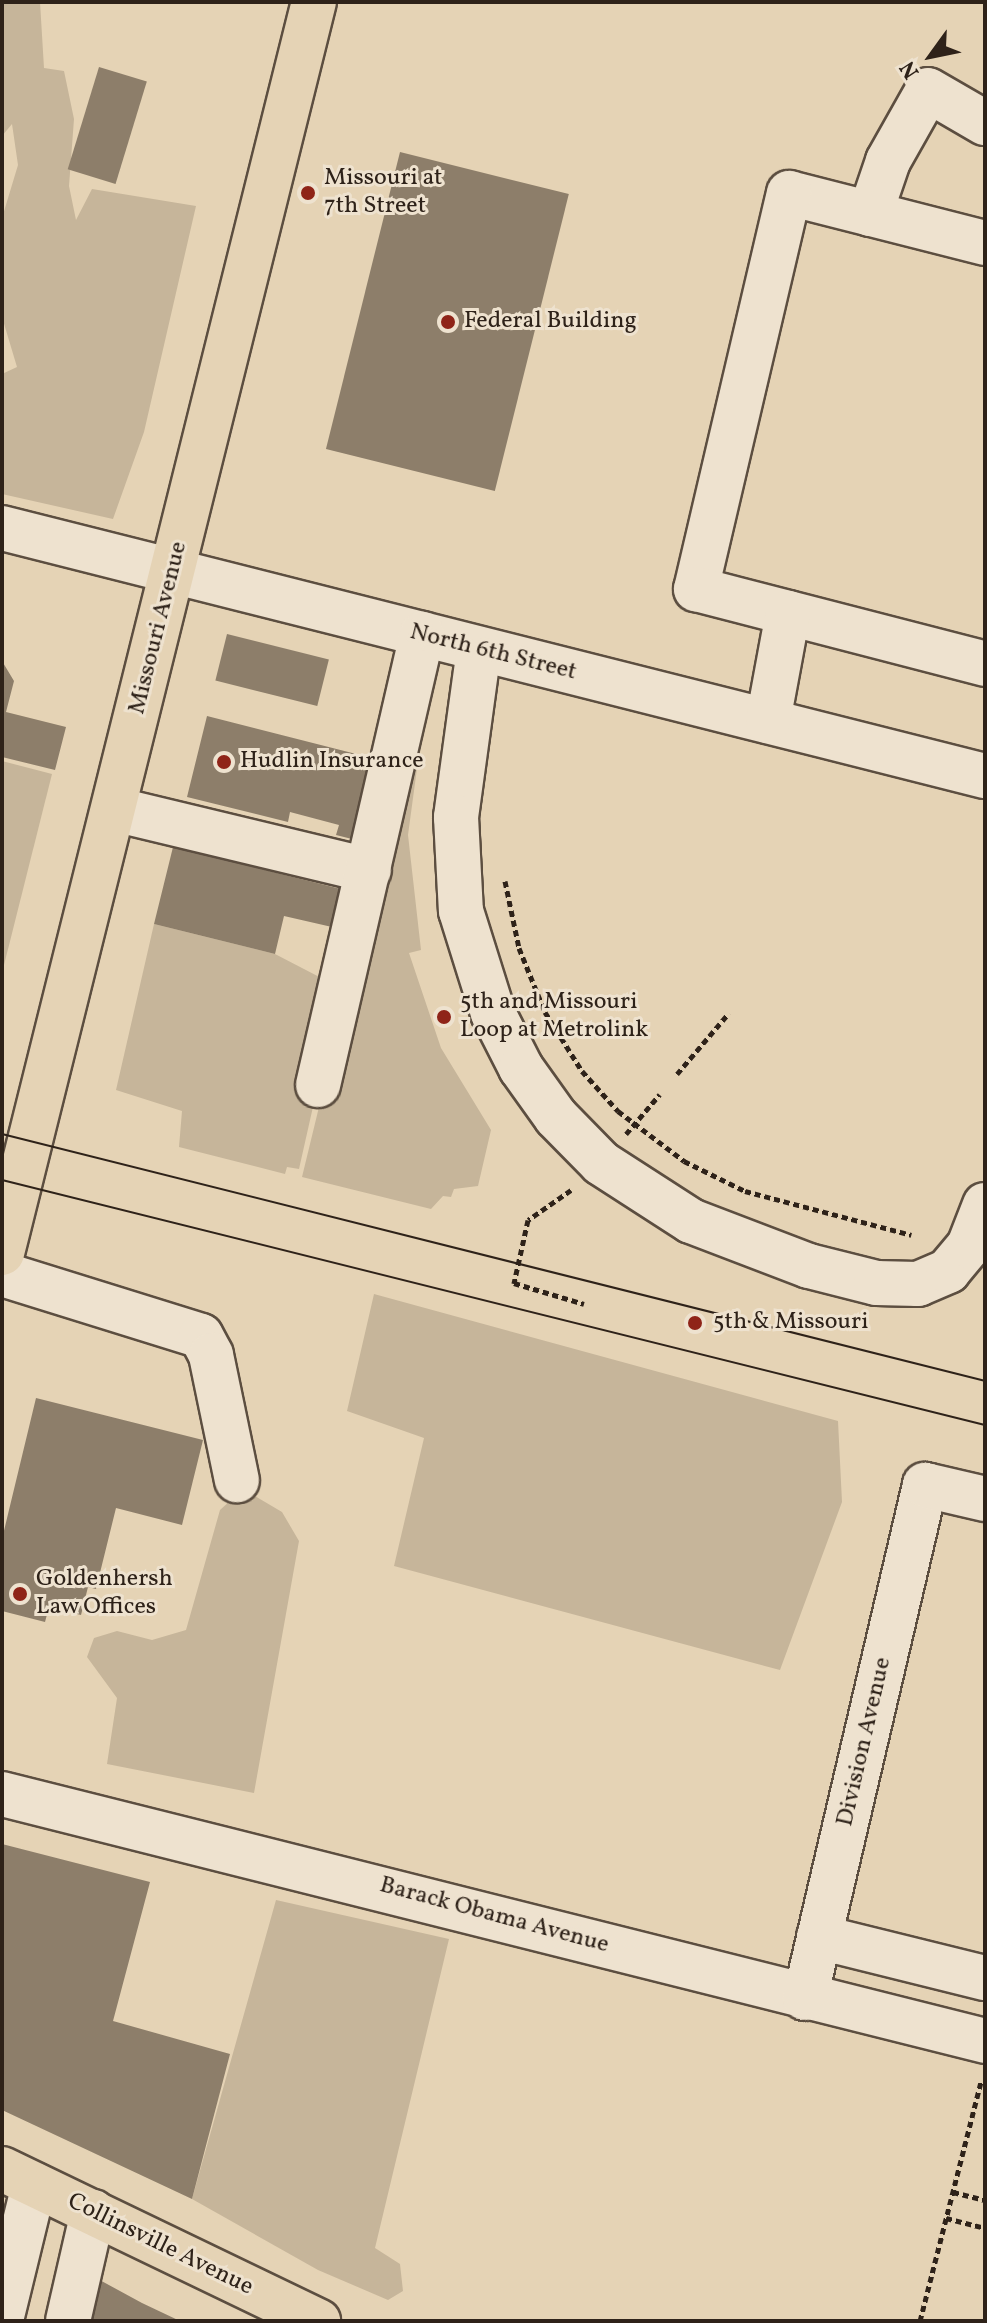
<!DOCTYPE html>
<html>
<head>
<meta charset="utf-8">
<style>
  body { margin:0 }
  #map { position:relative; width:987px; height:2323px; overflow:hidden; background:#e5d3b5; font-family:Vollkorn,serif }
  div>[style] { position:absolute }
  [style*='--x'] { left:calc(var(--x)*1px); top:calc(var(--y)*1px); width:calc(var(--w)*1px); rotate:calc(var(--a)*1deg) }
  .green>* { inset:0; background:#c6b59a }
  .building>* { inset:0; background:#8d7e6a; transform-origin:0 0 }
  .path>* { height:5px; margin-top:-2.5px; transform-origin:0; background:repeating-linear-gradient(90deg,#2e2219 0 6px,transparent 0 10px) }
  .roads { filter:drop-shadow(2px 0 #5c4e40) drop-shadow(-2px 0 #5c4e40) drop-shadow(0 2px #5c4e40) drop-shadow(0 -2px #5c4e40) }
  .minor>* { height:44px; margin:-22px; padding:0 22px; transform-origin:22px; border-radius:22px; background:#eee2cf }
  .major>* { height:44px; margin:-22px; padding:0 22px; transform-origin:22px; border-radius:22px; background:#e5d3b5 }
  .tram>* { height:2px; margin:-1px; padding:0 1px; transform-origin:1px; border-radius:1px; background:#2e2219 }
  .dots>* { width:22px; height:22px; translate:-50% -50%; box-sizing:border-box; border:4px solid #eee2cf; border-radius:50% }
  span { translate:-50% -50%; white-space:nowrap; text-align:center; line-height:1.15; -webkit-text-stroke:6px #eee2cf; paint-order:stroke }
  .poi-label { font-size:24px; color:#2e2219 }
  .left { translate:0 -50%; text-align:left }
  .street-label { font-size:24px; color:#2e2219 }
  .frame { position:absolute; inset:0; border:4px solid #2e2219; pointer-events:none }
  .north { position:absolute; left:891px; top:16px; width:80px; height:80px; -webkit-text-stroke:6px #eee2cf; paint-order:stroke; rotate:237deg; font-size:22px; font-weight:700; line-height:32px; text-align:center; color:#2e2219 }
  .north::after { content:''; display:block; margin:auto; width:28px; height:36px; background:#2e2219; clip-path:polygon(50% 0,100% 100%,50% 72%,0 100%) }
</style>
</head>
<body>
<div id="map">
  <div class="green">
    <div style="clip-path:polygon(2px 2px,40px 2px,44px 68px,64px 71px,74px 119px,69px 186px,76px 220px,92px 189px,196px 206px,144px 432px,113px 519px,2px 494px,2px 374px,17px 367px,2px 317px,2px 218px,18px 165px,12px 124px,2px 136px)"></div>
    <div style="clip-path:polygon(409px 736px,421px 739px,408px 835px,421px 950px,409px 953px,441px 1048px,491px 1130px,478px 1186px,454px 1189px,451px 1197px,443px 1196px,431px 1209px,302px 1177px)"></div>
    <div style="clip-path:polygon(2px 761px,52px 774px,2px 973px)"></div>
    <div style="clip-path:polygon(154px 924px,275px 954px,329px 982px,317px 1089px,299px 1169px,287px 1167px,285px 1174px,179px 1147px,182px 1111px,116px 1090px)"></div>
    <div style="clip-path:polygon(374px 1294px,838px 1421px,842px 1502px,780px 1670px,394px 1566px,424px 1438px,347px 1411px)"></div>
    <div style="clip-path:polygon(243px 1489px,282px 1512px,299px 1541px,254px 1793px,107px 1764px,117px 1698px,87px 1657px,94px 1638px,117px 1631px,152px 1640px,186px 1630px,220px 1510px)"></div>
    <div style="clip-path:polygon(276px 1900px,449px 1939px,375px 2248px,400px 2264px,403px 2291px,388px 2300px,318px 2270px,192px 2199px)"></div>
  </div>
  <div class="building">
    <div style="left:99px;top:67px;width:50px;height:107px;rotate:17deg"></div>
    <div style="left:400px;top:152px;width:174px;height:306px;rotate:14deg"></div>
    <div style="left:227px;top:634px;width:105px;height:48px;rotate:14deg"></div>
    <div style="clip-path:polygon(2px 661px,14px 681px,6px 712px,66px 727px,55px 770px,2px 757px)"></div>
    <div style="clip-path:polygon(207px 716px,364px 756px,372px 780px,356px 840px,336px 835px,339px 825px,290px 812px,288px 822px,187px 797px)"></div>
    <div style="clip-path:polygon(173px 847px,341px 889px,332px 927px,284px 916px,275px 954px,154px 924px)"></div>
    <div style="clip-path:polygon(36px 1398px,203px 1440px,182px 1525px,116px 1508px,96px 1589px,88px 1587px,81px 1615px,49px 1607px,45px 1622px,2px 1611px,2px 1539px)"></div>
    <div style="clip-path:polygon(2px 1844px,150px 1882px,113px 2021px,230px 2054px,192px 2199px,2px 2110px)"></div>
    <div style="clip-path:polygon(96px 2278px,142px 2303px,180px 2321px,85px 2321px)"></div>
  </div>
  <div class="path">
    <div style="--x:505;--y:881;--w:68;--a:78.2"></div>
    <div style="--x:519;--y:948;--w:69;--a:67.9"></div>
    <div style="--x:545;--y:1012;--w:70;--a:57.9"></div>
    <div style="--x:582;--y:1071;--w:54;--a:48"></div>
    <div style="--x:618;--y:1111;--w:83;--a:37.1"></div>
    <div style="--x:684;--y:1161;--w:68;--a:26.2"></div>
    <div style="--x:745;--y:1191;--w:172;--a:14.8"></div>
    <div style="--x:677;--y:1074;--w:80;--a:-49.6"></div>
    <div style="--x:626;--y:1134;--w:52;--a:-49.6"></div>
    <div style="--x:571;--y:1190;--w:52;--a:145.1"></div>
    <div style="--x:528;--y:1220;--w:65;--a:102.5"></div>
    <div style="--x:514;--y:1283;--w:73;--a:16.7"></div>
    <div style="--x:953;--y:2192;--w:33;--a:14"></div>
    <div style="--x:946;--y:2218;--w:40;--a:14.4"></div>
    <div style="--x:920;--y:2321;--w:247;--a:-75.7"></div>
  </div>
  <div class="roads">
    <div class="minor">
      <div style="--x:870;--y:214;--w:56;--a:-71.2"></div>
      <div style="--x:888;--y:161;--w:81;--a:-60.6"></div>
      <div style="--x:928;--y:90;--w:66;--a:30.1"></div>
      <div style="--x:985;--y:243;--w:202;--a:-165.7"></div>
      <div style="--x:789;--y:193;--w:407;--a:103.2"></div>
      <div style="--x:696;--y:589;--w:299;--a:14.5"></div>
      <div style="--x:2;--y:528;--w:1014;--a:14.16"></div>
      <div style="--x:479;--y:649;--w:170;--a:97.8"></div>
      <div style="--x:456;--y:817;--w:94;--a:87"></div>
      <div style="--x:461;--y:911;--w:107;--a:72.6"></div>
      <div style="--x:493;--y:1013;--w:62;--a:63"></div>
      <div style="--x:521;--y:1068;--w:60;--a:54.5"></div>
      <div style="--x:556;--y:1117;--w:64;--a:45.6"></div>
      <div style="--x:601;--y:1163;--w:107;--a:32.8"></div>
      <div style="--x:691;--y:1221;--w:126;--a:20.9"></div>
      <div style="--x:809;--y:1266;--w:69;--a:14.2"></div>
      <div style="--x:876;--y:1283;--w:42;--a:1.4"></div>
      <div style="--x:918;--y:1284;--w:33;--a:-23"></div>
      <div style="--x:948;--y:1271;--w:33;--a:-50"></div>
      <div style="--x:969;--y:1246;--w:44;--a:-68.7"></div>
      <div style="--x:768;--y:721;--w:110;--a:-79.5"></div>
      <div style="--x:114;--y:809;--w:262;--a:13.5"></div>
      <div style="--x:318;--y:1085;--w:463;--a:-77"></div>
      <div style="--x:2;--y:1274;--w:208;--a:17.3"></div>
      <div style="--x:201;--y:1336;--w:21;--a:62"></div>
      <div style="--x:211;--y:1355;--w:128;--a:78.3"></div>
      <div style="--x:2;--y:1794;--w:1014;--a:14.1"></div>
      <div style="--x:819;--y:1937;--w:171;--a:13.9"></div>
      <div style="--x:805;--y:1998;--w:527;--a:-76.83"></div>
      <div style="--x:925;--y:1485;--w:62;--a:13.1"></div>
      <div style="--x:2;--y:2316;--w:135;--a:-76.3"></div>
      <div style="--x:68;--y:2321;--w:112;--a:-77.1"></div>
    </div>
    <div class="major">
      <div style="--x:2;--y:1253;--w:1289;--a:-76"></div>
      <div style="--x:2;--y:2169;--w:351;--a:25.7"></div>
    </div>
  </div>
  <div class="tram">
    <div style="--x:2;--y:1134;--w:1014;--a:14.1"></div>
    <div style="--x:2;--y:1180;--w:1013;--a:14"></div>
  </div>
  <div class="dots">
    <div style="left:308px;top:193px;background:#8f2418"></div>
    <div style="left:448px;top:322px;background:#8f2418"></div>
    <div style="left:224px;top:762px;background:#8f2418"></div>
    <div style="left:444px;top:1017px;background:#8f2418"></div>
    <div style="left:695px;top:1323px;background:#8f2418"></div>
    <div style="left:20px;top:1594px;background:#8f2418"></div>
  </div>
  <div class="poi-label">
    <span class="left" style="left:324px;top:193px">Missouri at<br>7th Street</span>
    <span class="left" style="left:464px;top:322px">Federal Building</span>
    <span class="left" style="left:240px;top:762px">Hudlin Insurance</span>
    <span class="left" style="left:460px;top:1017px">5th and Missouri<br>Loop at Metrolink</span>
    <span class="left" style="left:713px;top:1323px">5th &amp; Missouri</span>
    <span class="left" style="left:36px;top:1594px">Goldenhersh<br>Law Offices</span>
  </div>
  <div class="street-label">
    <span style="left:159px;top:628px;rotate:-76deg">Missouri Avenue</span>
    <span style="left:493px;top:653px;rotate:14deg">North 6th Street</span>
    <span style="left:865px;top:1742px;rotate:-77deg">Division Avenue</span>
    <span style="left:494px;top:1916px;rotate:15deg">Barack Obama Avenue</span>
    <span style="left:160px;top:2245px;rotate:26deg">Collinsville Avenue</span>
  </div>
  <div class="frame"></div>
  <div class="north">N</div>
</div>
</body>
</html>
